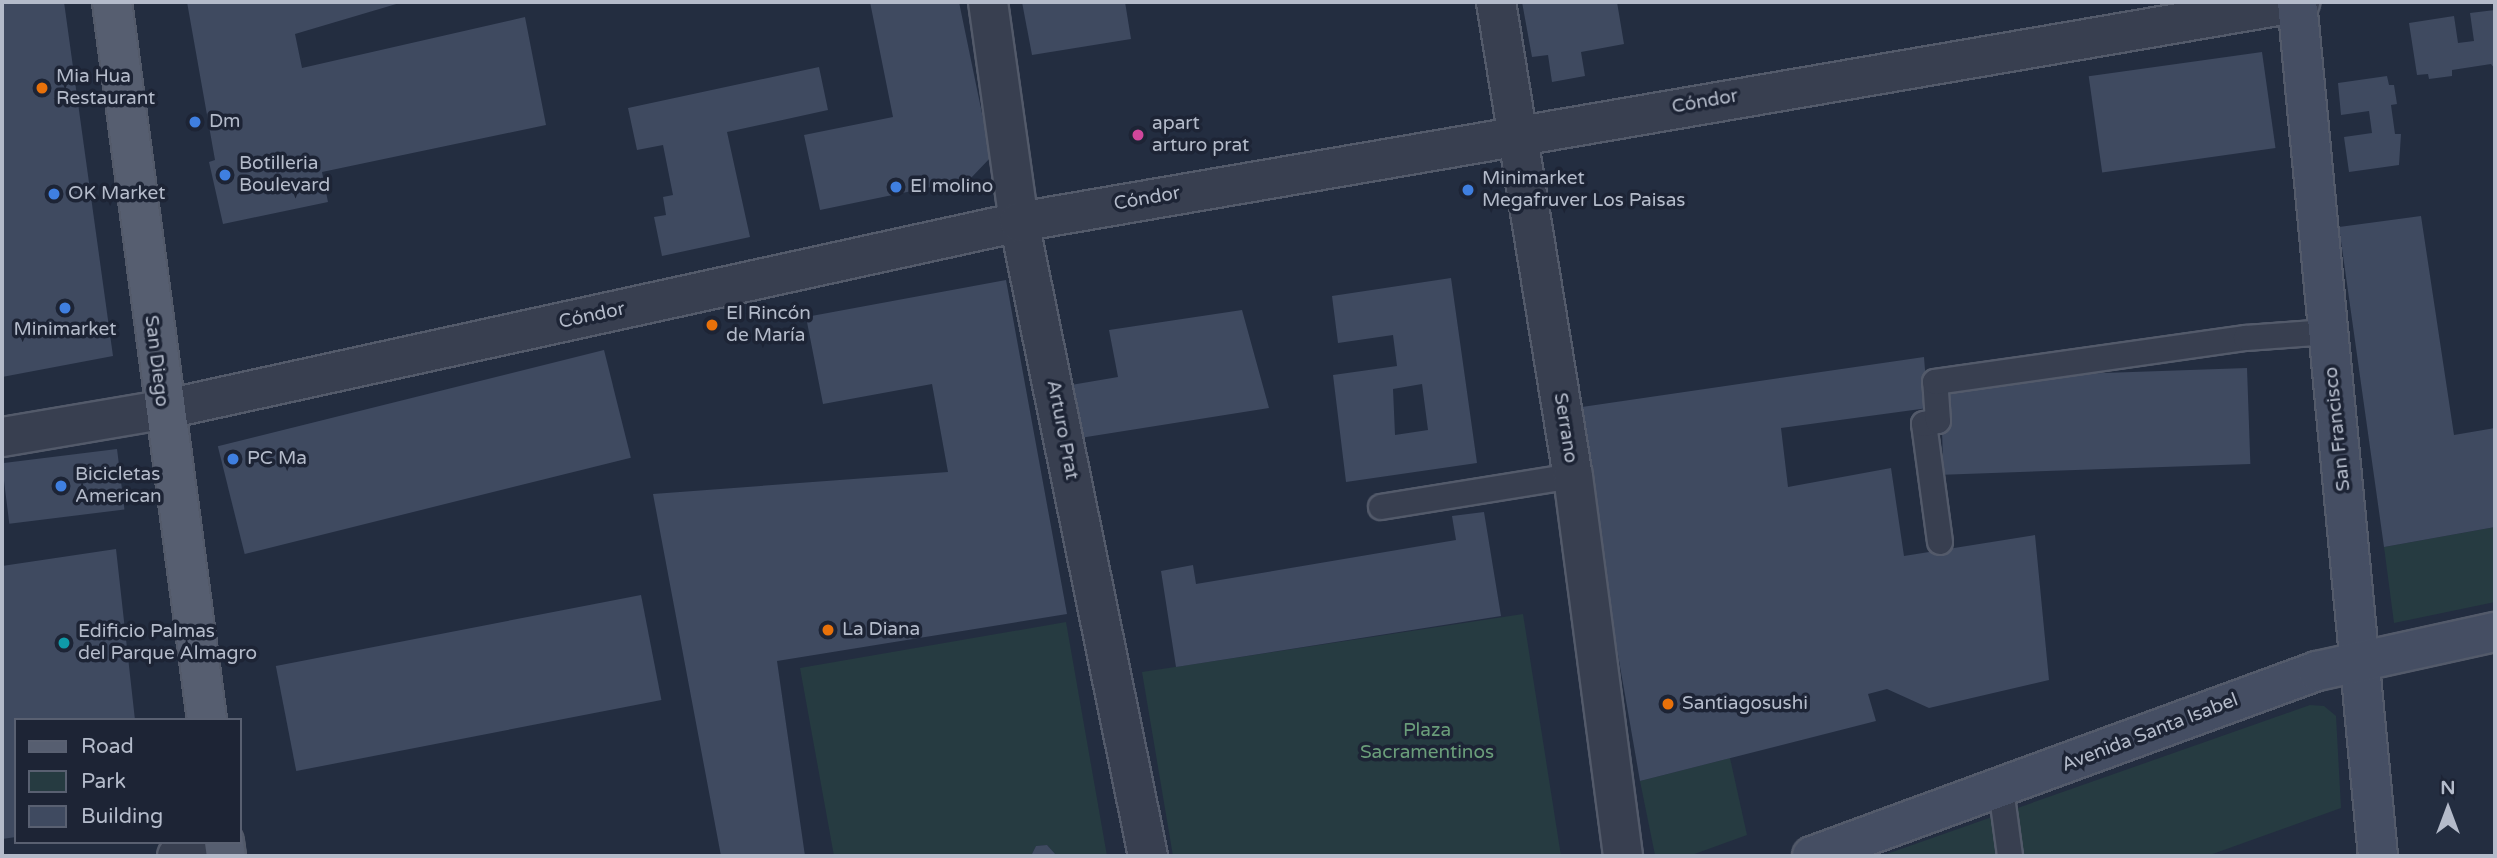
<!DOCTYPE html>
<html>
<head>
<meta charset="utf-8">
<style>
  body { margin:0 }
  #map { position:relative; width:2497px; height:858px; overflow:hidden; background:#232d40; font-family:"Varela Round",sans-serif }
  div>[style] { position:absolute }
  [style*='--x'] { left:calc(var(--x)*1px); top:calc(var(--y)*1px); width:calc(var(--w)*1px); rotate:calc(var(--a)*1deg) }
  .green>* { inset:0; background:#263b41 }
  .building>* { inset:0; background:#3f4a60; transform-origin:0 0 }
  .roads { filter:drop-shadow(2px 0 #535a6a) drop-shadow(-2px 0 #535a6a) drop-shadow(0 2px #535a6a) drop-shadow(0 -2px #535a6a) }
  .service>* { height:24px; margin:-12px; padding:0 12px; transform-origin:12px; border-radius:12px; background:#383f50 }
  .minor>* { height:38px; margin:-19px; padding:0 19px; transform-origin:19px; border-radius:19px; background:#383f50 }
  .secondary>* { height:38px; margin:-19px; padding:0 19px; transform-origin:19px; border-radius:19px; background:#454e63 }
  .primary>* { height:38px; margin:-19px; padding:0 19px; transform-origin:19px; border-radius:19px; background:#565e70 }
  .dots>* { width:19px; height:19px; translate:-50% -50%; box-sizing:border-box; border:4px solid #1d2435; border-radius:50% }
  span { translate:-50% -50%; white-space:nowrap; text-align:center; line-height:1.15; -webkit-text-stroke:7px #1d2435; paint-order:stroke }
  .poi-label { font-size:19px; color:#b4bbca }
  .left { translate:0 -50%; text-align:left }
  .street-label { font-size:19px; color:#b4bbca }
  .park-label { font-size:19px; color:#6a9d7a }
  .frame { position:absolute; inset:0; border:4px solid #b4bbca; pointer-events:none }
  .legend { position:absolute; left:14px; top:718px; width:228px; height:126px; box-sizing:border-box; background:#1d2435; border:2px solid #596071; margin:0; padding:9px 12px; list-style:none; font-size:21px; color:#b4bbca }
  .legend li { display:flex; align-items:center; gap:14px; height:35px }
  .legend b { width:35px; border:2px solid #596071 }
  .north { position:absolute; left:2413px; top:774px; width:70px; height:70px; -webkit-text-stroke:5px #1d2435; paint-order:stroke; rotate:0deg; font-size:19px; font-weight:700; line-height:28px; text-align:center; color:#b4bbca }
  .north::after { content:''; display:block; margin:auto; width:24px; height:32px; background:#b4bbca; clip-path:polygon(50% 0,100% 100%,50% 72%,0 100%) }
</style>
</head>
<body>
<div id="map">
  <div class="green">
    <div style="clip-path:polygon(2495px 527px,2495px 602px,2394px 623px,2384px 547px)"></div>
    <div style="clip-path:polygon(1523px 614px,1561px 856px,1173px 856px,1142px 672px)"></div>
    <div style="clip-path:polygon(1066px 622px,1107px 856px,1057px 856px,1047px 845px,1036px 846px,1031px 856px,834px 856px,800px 668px)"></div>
    <div style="clip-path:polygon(2310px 705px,2324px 706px,2336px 716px,2341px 808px,2207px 856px,1881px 856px)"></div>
    <div style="clip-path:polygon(1730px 758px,1747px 835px,1689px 856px,1655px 855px,1640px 781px)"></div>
  </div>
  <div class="building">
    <div style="clip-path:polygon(2px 2px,64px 2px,113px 356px,2px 377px)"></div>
    <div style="clip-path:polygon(187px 2px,403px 2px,295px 34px,302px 68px,525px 17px,546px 125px,322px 172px,328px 202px,223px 224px,209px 162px,215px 160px)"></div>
    <div style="clip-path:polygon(870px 2px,959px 2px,991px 157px,970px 179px,820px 210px,804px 135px,893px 117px)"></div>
    <div style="clip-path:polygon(1022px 2px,1125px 2px,1131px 39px,1032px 55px)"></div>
    <div style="clip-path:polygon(1522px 2px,1617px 2px,1624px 44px,1581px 52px,1585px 76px,1552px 82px,1548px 55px,1532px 57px)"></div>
    <div style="clip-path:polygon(2495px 10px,2495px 69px,2491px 64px,2452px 70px,2452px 76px,2429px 79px,2428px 74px,2417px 75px,2409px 23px,2454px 16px,2458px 43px,2474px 41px,2470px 13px)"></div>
    <div style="left:2262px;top:52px;width:97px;height:175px;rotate:82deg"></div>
    <div style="clip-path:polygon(819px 67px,828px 110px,727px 132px,750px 237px,662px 256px,654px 217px,666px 215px,663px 197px,673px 195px,663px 145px,637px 150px,628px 108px)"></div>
    <div style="clip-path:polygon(2387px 76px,2389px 85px,2394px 85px,2397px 104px,2391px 105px,2395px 134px,2401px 134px,2399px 165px,2349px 172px,2344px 137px,2372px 133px,2369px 111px,2341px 115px,2338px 83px)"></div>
    <div style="clip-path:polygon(2421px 216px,2454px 435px,2495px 428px,2495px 527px,2384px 547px,2339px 227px)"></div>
    <div style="clip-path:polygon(evenodd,1451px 278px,1477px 463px,1346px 482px,1333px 375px,1397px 366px,1393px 335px,1338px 343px,1332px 296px,1451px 278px,1422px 384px,1428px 430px,1395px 435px,1393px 389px,1422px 384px)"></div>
    <div style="clip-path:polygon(1006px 280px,1067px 614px,777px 661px,805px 856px,721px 856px,653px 494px,948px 472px,932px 384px,823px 404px,806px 317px)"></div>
    <div style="clip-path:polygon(1242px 310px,1269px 408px,1080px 438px,1071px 385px,1118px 377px,1109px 330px)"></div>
    <div style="left:604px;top:350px;width:111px;height:398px;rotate:76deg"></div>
    <div style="clip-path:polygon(1924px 357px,1928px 408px,1781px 428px,1788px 487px,1891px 468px,1904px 556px,2035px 535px,2049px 680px,1929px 708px,1887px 689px,1868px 694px,1876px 721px,1640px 781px,1575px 408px)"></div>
    <div style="left:2247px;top:368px;width:96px;height:307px;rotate:88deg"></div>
    <div style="left:117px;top:449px;width:61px;height:116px;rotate:83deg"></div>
    <div style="clip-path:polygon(1484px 512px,1501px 616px,1176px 667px,1161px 571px,1193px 565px,1196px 584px,1456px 540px,1452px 516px)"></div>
    <div style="clip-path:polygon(116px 549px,135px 720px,16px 720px,16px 837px,2px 839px,2px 566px)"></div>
    <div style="left:641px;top:595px;width:107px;height:372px;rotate:79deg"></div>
    <div style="clip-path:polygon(1047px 845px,1057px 856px,1031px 856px,1036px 846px)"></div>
  </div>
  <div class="roads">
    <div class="service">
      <div style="--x:1381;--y:507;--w:194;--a:-9.2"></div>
      <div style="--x:1940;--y:542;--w:119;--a:-97.7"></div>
      <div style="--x:1924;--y:424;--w:14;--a:-12"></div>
      <div style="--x:1938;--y:421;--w:39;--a:-94"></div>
      <div style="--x:1935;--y:382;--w:314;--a:-8.1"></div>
      <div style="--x:2246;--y:338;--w:82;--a:-4.2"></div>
      <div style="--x:2001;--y:789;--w:68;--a:82.3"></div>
    </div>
    <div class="minor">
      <div style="--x:988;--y:2;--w:222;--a:82"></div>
      <div style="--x:1019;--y:222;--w:647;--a:78.5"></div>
      <div style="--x:1496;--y:2;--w:480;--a:80.8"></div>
      <div style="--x:1573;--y:476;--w:383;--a:82.5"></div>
      <div style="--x:2;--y:437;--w:162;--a:-9.6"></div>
      <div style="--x:162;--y:410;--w:877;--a:-12.37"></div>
      <div style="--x:1019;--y:222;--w:1300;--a:-9.74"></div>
      <div style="--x:177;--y:856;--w:48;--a:-7.1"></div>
    </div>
    <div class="secondary">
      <div style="--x:2297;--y:2;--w:858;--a:84.58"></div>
      <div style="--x:1812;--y:856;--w:538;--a:-20.12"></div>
      <div style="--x:2317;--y:671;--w:182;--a:-12.4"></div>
    </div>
    <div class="primary">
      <div style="--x:112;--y:2;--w:724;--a:82.46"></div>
      <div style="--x:224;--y:842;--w:14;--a:82"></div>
    </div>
  </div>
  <div class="dots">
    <div style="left:42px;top:88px;background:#e8710a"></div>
    <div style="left:195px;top:122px;background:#3f7fe0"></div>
    <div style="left:1138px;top:135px;background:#d1479c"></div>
    <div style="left:225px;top:175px;background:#3f7fe0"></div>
    <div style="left:896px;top:187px;background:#3f7fe0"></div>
    <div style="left:1468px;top:190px;background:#3f7fe0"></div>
    <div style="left:54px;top:194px;background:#3f7fe0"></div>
    <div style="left:65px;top:308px;background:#3f7fe0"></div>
    <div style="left:712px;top:325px;background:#e8710a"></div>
    <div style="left:233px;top:459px;background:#3f7fe0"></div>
    <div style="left:61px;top:486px;background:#3f7fe0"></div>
    <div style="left:828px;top:630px;background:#e8710a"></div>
    <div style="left:64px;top:643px;background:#0f9aa8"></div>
    <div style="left:1668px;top:704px;background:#e8710a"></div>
  </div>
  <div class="poi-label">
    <span class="left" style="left:56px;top:88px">Mia Hua<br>Restaurant</span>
    <span class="left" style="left:209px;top:122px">Dm</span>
    <span class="left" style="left:1152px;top:135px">apart<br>arturo prat</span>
    <span class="left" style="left:239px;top:175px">Botilleria<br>Boulevard</span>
    <span class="left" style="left:1482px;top:190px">Minimarket<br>Megafruver Los Paisas</span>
    <span class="left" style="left:910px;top:187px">El molino</span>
    <span class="left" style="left:68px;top:194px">OK Market</span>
    <span class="left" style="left:726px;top:325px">El Rincón<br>de María</span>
    <span style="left:65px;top:330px">Minimarket</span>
    <span class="left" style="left:247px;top:459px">PC Ma</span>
    <span class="left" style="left:75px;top:486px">Bicicletas<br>American</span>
    <span class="left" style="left:842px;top:630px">La Diana</span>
    <span class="left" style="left:78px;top:643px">Edificio Palmas<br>del Parque Almagro</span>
    <span class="left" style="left:1682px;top:704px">Santiagosushi</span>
  </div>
  <div class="street-label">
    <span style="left:1705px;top:102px;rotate:-10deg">Cóndor</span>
    <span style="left:1147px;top:199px;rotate:-10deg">Cóndor</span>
    <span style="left:592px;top:316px;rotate:-12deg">Cóndor</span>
    <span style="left:156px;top:361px;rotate:83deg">San Diego</span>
    <span style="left:1565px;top:428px;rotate:81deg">Serrano</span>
    <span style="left:2338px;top:429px;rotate:-96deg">San Francisco</span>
    <span style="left:1062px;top:430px;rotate:79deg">Arturo Prat</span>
    <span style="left:2150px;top:733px;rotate:-21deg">Avenida Santa Isabel</span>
  </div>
  <div class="park-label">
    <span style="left:1427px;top:742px">Plaza<br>Sacramentinos</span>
  </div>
  <div class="frame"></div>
  <ul class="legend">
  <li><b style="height:9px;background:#565e70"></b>Road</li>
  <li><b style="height:19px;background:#263b41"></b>Park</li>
  <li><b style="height:19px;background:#3f4a60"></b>Building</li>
  </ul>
  <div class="north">N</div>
</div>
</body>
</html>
